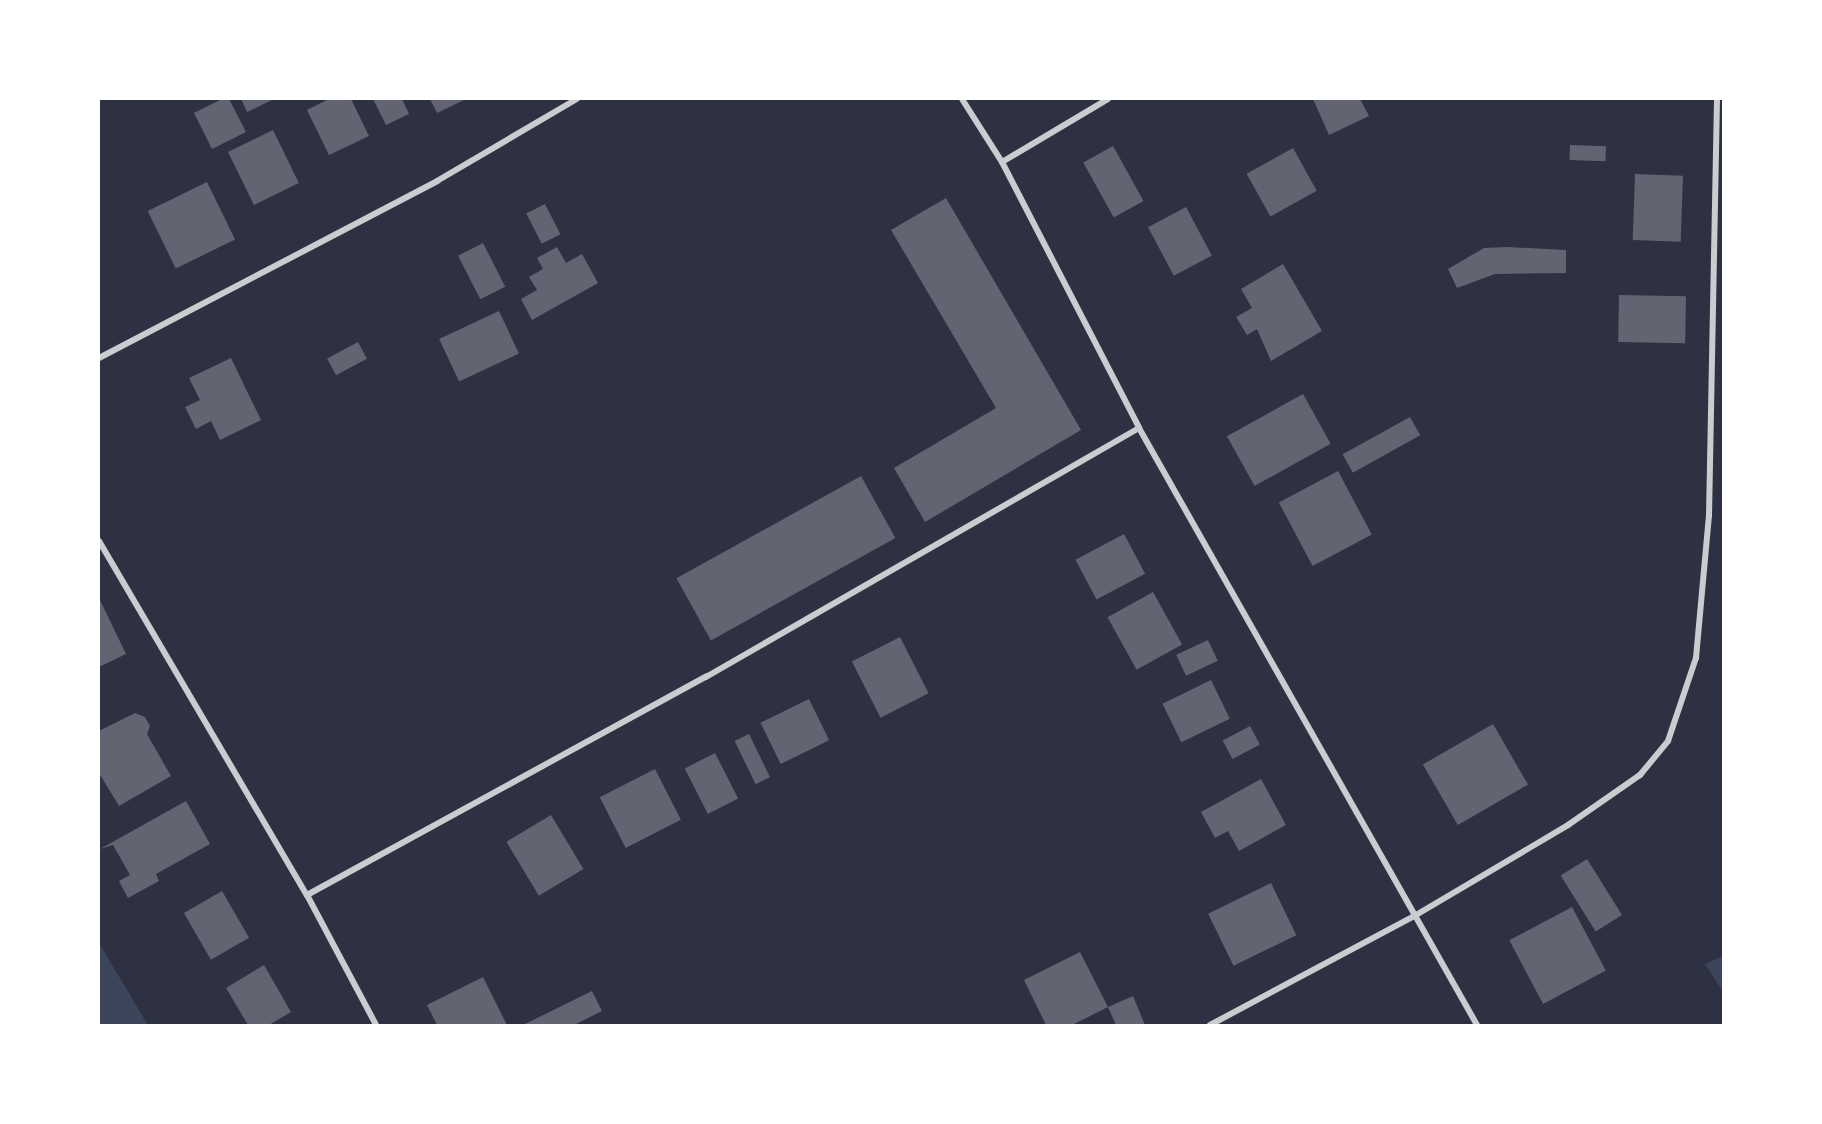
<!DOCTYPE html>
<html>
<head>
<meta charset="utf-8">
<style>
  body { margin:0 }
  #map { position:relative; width:1822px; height:1124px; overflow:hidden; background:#2d3142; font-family:"Fira Sans Condensed",sans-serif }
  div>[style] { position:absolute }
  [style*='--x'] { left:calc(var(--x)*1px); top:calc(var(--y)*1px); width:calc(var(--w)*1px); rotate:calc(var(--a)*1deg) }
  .green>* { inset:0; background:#3c4559 }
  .building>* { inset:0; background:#626471; transform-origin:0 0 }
  .minor>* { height:6px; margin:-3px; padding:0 3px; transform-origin:3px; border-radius:3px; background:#caccd0 }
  span { translate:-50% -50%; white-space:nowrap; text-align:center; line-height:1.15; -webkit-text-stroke:4.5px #fff; paint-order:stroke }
  .frame { position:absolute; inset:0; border:100px solid #fff; pointer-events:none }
</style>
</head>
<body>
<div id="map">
  <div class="green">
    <div style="clip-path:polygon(99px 943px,148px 1025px,99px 1025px)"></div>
    <div style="clip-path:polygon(1723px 956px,1723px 992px,1705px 964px)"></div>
  </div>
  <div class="building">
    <div style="clip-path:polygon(222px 99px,229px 99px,246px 132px,212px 149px,194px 113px)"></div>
    <div style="clip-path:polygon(241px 99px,274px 99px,247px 112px)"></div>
    <div style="clip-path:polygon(329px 99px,351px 99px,369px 136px,329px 155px,307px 110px)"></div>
    <div style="clip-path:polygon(373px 99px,402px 99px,409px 114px,386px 125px)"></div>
    <div style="clip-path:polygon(430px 99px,466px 99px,437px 113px)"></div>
    <div style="clip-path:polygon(1313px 99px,1360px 99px,1369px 116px,1329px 135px)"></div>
    <div style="left:273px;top:130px;width:59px;height:50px;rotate:64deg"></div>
    <div style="left:1570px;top:145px;width:36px;height:15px;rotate:2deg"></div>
    <div style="left:1113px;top:146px;width:63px;height:34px;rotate:61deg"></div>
    <div style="left:1293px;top:148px;width:49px;height:53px;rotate:61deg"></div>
    <div style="left:1635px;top:174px;width:48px;height:66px;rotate:2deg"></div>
    <div style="left:207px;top:182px;width:64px;height:66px;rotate:64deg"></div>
    <div style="clip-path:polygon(946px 198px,1081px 430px,925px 522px,894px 468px,996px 408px,891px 230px)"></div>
    <div style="left:545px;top:204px;width:34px;height:21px;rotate:63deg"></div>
    <div style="left:1186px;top:207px;width:55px;height:43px;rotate:62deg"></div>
    <div style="left:483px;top:243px;width:49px;height:28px;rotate:63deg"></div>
    <div style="clip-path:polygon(557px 247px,566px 263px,582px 254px,598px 283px,532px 320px,521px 299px,537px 290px,529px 277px,543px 269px,537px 258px)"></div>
    <div style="clip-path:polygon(1507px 247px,1566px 250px,1566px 273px,1495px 274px,1457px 288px,1448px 269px,1484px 248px)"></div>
    <div style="clip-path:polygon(1283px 264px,1322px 331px,1271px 361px,1257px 329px,1247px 335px,1236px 317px,1252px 308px,1241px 289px)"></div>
    <div style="left:1619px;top:295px;width:67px;height:47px;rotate:1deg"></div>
    <div style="left:499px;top:311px;width:47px;height:66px;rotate:65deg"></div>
    <div style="left:358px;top:342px;width:19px;height:35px;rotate:62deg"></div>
    <div style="clip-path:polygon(231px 358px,261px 420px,220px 440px,211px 421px,196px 429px,185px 407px,200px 400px,189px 378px)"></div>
    <div style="left:1303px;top:394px;width:57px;height:87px;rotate:61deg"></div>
    <div style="left:1410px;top:417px;width:21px;height:77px;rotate:61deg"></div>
    <div style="left:1338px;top:471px;width:72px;height:67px;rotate:62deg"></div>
    <div style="left:861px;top:476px;width:71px;height:211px;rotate:61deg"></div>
    <div style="left:1124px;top:534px;width:45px;height:55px;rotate:62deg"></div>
    <div style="left:1153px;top:592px;width:60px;height:52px;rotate:61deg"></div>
    <div style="clip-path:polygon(99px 598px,126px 654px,99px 667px)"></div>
    <div style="left:900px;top:637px;width:63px;height:54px;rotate:63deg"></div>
    <div style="left:1208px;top:640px;width:23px;height:35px;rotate:65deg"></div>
    <div style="left:1211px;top:680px;width:43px;height:54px;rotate:64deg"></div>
    <div style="left:809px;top:699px;width:46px;height:54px;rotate:64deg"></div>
    <div style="clip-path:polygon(135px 713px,145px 717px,150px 726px,147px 734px,171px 776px,119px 806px,99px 773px,99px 731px)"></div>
    <div style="left:1493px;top:724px;width:70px;height:81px;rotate:60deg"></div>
    <div style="left:1250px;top:726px;width:21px;height:31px;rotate:62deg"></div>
    <div style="left:749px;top:734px;width:48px;height:16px;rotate:64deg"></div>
    <div style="left:715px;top:753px;width:51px;height:34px;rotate:63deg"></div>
    <div style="left:655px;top:769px;width:57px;height:62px;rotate:63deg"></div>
    <div style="clip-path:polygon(1261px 779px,1286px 825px,1239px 851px,1228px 831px,1215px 838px,1201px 812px)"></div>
    <div style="clip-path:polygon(186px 801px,210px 844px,156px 874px,159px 881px,128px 898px,119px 881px,130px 875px,113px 845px,100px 849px)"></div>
    <div style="left:551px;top:815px;width:63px;height:52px;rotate:59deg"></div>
    <div style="left:1587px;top:859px;width:66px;height:31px;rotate:58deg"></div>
    <div style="left:1271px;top:883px;width:58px;height:70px;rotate:64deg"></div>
    <div style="left:222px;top:891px;width:54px;height:44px;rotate:60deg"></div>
    <div style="left:1572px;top:907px;width:72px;height:71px;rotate:62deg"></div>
    <div style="clip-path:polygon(1080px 952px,1108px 1007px,1072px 1025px,1046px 1025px,1024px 980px)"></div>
    <div style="clip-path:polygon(264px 965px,291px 1012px,269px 1025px,248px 1025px,226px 988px)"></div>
    <div style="clip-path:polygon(483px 977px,507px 1025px,437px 1025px,427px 1005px)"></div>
    <div style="clip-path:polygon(592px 991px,602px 1011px,574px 1025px,523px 1025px)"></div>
    <div style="clip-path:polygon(1133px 996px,1145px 1025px,1116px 1025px,1108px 1007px)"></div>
  </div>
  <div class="minor">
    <div style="--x:962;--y:99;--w:75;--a:57.6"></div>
    <div style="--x:1002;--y:162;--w:299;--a:62.7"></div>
    <div style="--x:1139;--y:428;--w:686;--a:60.48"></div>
    <div style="--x:1002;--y:162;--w:123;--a:-30.7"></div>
    <div style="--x:99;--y:358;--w:382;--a:-27.6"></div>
    <div style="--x:437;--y:181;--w:162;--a:-30.4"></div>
    <div style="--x:99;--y:541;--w:411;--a:59.6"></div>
    <div style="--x:307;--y:895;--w:147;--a:62"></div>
    <div style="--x:307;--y:895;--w:455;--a:-28.7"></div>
    <div style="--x:706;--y:677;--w:499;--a:-29.9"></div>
    <div style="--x:1210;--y:1025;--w:234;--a:-28.1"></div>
    <div style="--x:1416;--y:915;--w:177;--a:-30.6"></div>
    <div style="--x:1568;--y:825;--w:88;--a:-34.8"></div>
    <div style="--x:1640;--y:775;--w:44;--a:-50.5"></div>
    <div style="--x:1668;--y:741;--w:88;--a:-71.4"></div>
    <div style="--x:1696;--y:658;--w:143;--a:-84.8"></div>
    <div style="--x:1709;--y:516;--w:417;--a:-88.9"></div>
  </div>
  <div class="frame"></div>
</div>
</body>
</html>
